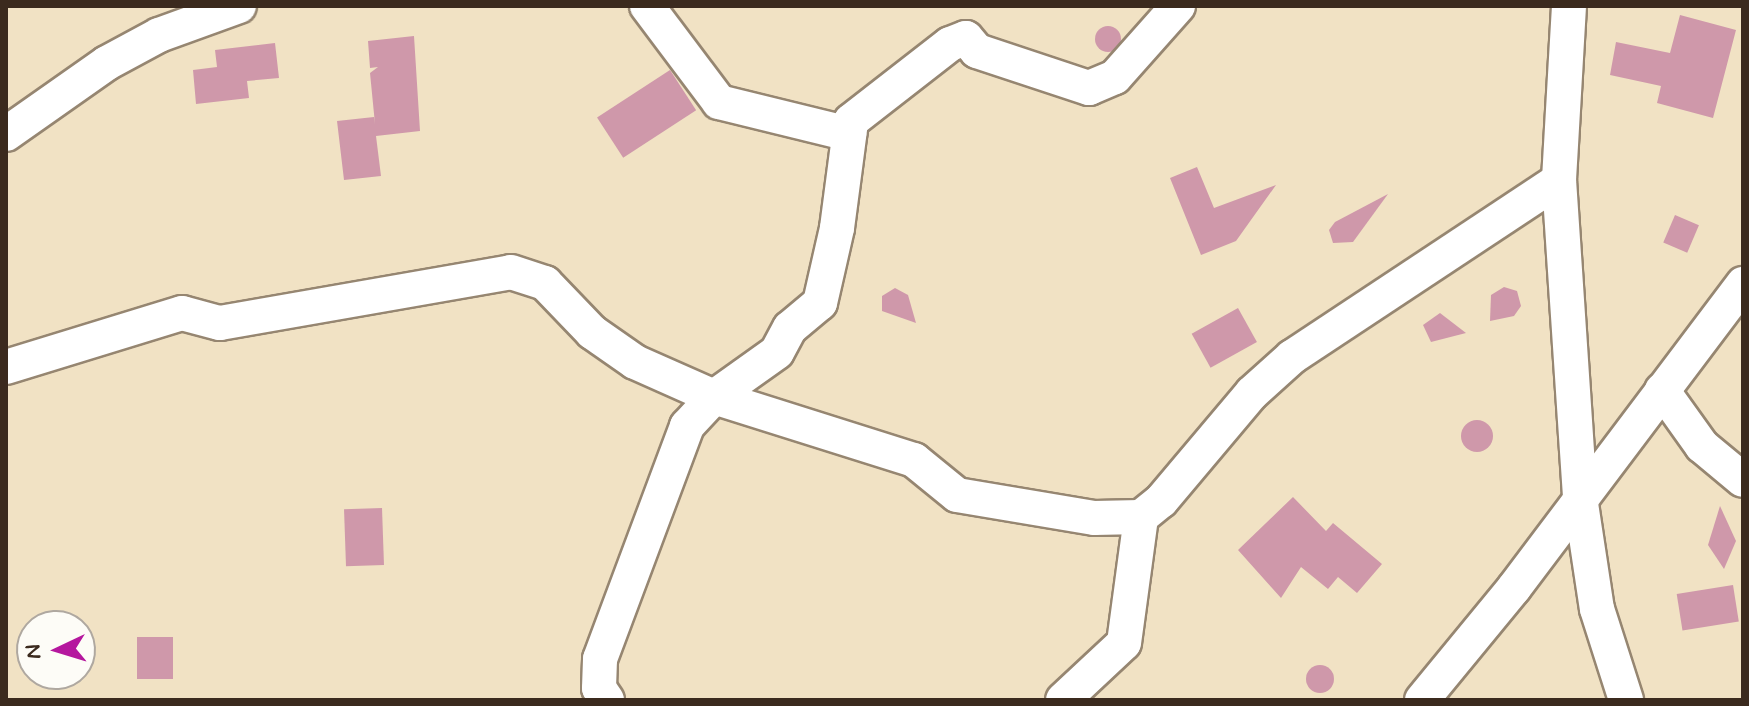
<!DOCTYPE html>
<html>
<head>
<meta charset="utf-8">
<style>
  body { margin:0 }
  #map { position:relative; width:1749px; height:706px; overflow:hidden; background:#f1e2c4; font-family:Mynerve,sans-serif }
  div>[style] { position:absolute }
  [style*='--x'] { left:calc(var(--x)*1px); top:calc(var(--y)*1px); width:calc(var(--w)*1px); rotate:calc(var(--a)*1deg) }
  .building>* { inset:0; background:#cf98aa; transform-origin:0 0 }
  .round { border-radius:50% }
  .roads { filter:drop-shadow(2px 0 #968671) drop-shadow(-2px 0 #968671) drop-shadow(0 2px #968671) drop-shadow(0 -2px #968671) }
  .minor>* { height:34px; margin:-17px; padding:0 17px; transform-origin:17px; border-radius:17px; background:#fff }
  span { translate:-50% -50%; white-space:nowrap; text-align:center; line-height:1.15; -webkit-text-stroke:6px #fdfcf7; paint-order:stroke }
  .frame { position:absolute; inset:0; border:8px solid #3b2a1e; pointer-events:none }
  .north { position:absolute; left:16px; top:610px; width:80px; height:80px; box-sizing:border-box; background:#fdfcf7; border:2px solid #afa8a0; border-radius:50%; rotate:266deg; font-size:22px; font-weight:700; line-height:32px; text-align:center; color:#3b2a1e }
  .north::after { content:''; display:block; margin:auto; width:28px; height:36px; background:#b5179e; clip-path:polygon(50% 0,100% 100%,50% 72%,0 100%) }
</style>
</head>
<body>
<div id="map">
  <div class="building">
    <div style="clip-path:polygon(1680px 15px,1736px 30px,1713px 118px,1657px 103px,1661px 86px,1610px 75px,1616px 42px,1670px 53px)"></div>
    <div class="round" style="left:1095px;top:26px;width:26px;height:26px"></div>
    <div style="clip-path:polygon(414px 36px,420px 131px,376px 136px,381px 176px,344px 180px,337px 121px,374px 117px,375px 124px,370px 73px,378px 67px,370px 68px,368px 41px)"></div>
    <div style="clip-path:polygon(275px 43px,279px 78px,247px 81px,249px 98px,196px 104px,193px 70px,217px 67px,215px 50px)"></div>
    <div style="left:670px;top:70px;width:48px;height:87px;rotate:57deg"></div>
    <div style="clip-path:polygon(1197px 167px,1214px 208px,1276px 185px,1236px 241px,1201px 255px,1170px 178px)"></div>
    <div style="clip-path:polygon(1388px 194px,1353px 242px,1333px 243px,1329px 230px,1335px 222px)"></div>
    <div style="left:1675px;top:215px;width:26px;height:30px;rotate:23deg"></div>
    <div style="clip-path:polygon(1504px 287px,1517px 291px,1521px 306px,1514px 316px,1490px 321px,1491px 295px)"></div>
    <div style="clip-path:polygon(895px 288px,908px 295px,916px 323px,882px 311px,882px 296px)"></div>
    <div style="left:1238px;top:308px;width:39px;height:53px;rotate:61deg"></div>
    <div style="clip-path:polygon(1440px 313px,1466px 333px,1431px 342px,1423px 325px)"></div>
    <div class="round" style="left:1461px;top:420px;width:32px;height:32px"></div>
    <div style="clip-path:polygon(1293px 497px,1326px 531px,1333px 523px,1382px 564px,1357px 593px,1338px 577px,1328px 589px,1301px 567px,1281px 598px,1238px 550px)"></div>
    <div style="clip-path:polygon(1720px 506px,1736px 541px,1724px 569px,1708px 545px)"></div>
    <div style="left:382px;top:508px;width:57px;height:38px;rotate:88deg"></div>
    <div style="left:1733px;top:585px;width:37px;height:57px;rotate:81deg"></div>
    <div style="left:137px;top:637px;width:36px;height:42px"></div>
    <div class="round" style="left:1306px;top:665px;width:28px;height:28px"></div>
  </div>
  <div class="roads">
    <div class="minor">
      <div style="--x:647;--y:6;--w:120;--a:53.1"></div>
      <div style="--x:719;--y:102;--w:134;--a:13.8"></div>
      <div style="--x:1569;--y:6;--w:174;--a:93.3"></div>
      <div style="--x:1559;--y:180;--w:318;--a:86.2"></div>
      <div style="--x:1580;--y:497;--w:113;--a:81.4"></div>
      <div style="--x:1597;--y:609;--w:96;--a:72.3"></div>
      <div style="--x:6;--y:134;--w:123;--a:-35.1"></div>
      <div style="--x:107;--y:63;--w:59;--a:-28.3"></div>
      <div style="--x:159;--y:35;--w:85;--a:-19.9"></div>
      <div style="--x:6;--y:367;--w:184;--a:-17.1"></div>
      <div style="--x:182;--y:313;--w:39;--a:15"></div>
      <div style="--x:220;--y:323;--w:295;--a:-9.9"></div>
      <div style="--x:511;--y:272;--w:36;--a:18"></div>
      <div style="--x:545;--y:283;--w:68;--a:46.2"></div>
      <div style="--x:592;--y:332;--w:52;--a:34.9"></div>
      <div style="--x:635;--y:362;--w:86;--a:23.9"></div>
      <div style="--x:714;--y:397;--w:210;--a:17.5"></div>
      <div style="--x:914;--y:460;--w:55;--a:39.1"></div>
      <div style="--x:957;--y:495;--w:139;--a:9.5"></div>
      <div style="--x:1094;--y:518;--w:47;--a:-1.2"></div>
      <div style="--x:1141;--y:517;--w:26;--a:-39"></div>
      <div style="--x:1161;--y:501;--w:141;--a:-49.9"></div>
      <div style="--x:1252;--y:393;--w:54;--a:-42"></div>
      <div style="--x:1292;--y:357;--w:320;--a:-33.5"></div>
      <div style="--x:1662;--y:390;--w:69;--a:54.5"></div>
      <div style="--x:1702;--y:446;--w:53;--a:39.7"></div>
      <div style="--x:607;--y:700;--w:14;--a:-124"></div>
      <div style="--x:599;--y:688;--w:29;--a:-88"></div>
      <div style="--x:600;--y:659;--w:249;--a:-69.5"></div>
      <div style="--x:687;--y:426;--w:40;--a:-47"></div>
      <div style="--x:714;--y:397;--w:77;--a:-35.5"></div>
      <div style="--x:777;--y:352;--w:27;--a:-62"></div>
      <div style="--x:790;--y:328;--w:39;--a:-40"></div>
      <div style="--x:820;--y:303;--w:77;--a:-77.2"></div>
      <div style="--x:837;--y:228;--w:108;--a:-82.5"></div>
      <div style="--x:851;--y:121;--w:125;--a:-37.9"></div>
      <div style="--x:950;--y:44;--w:17;--a:-21"></div>
      <div style="--x:966;--y:38;--w:17;--a:50"></div>
      <div style="--x:977;--y:51;--w:118;--a:18.3"></div>
      <div style="--x:1089;--y:88;--w:28;--a:-23"></div>
      <div style="--x:1115;--y:77;--w:95;--a:-48.4"></div>
      <div style="--x:1063;--y:700;--w:83;--a:-43.1"></div>
      <div style="--x:1124;--y:643;--w:127;--a:-82.3"></div>
      <div style="--x:1422;--y:700;--w:145;--a:-50.6"></div>
      <div style="--x:1514;--y:588;--w:381;--a:-53"></div>
    </div>
  </div>
  <div class="frame"></div>
  <div class="north">N</div>
</div>
</body>
</html>
